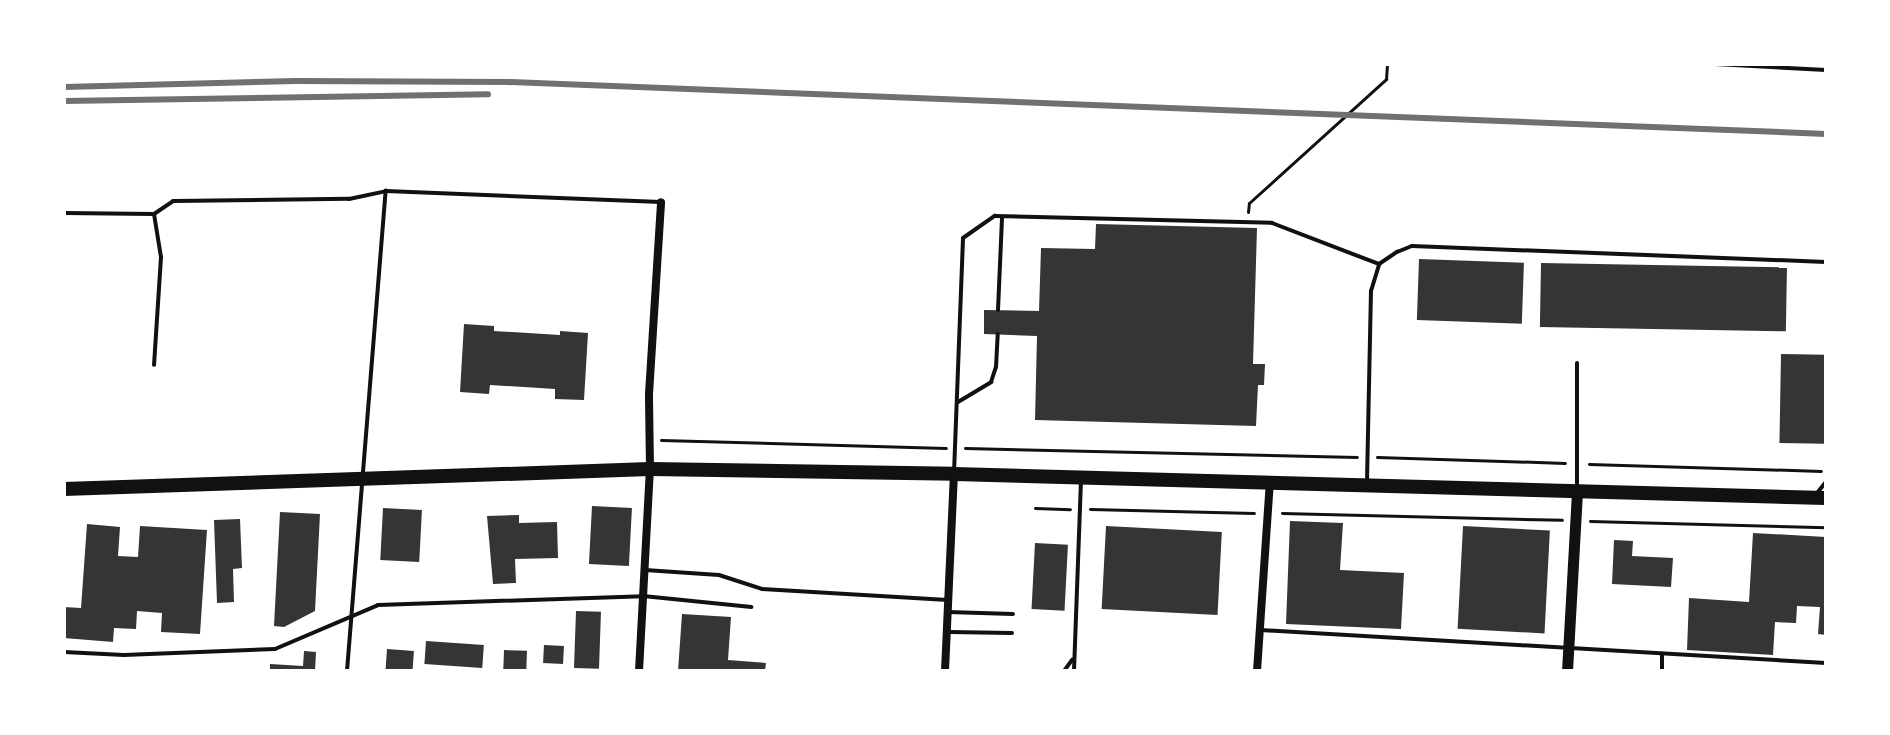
<!DOCTYPE html>
<html>
<head>
<meta charset="utf-8">
<style>
  body { margin:0 }
  #map { position:relative; width:1890px; height:735px; overflow:hidden; background:#fff; font-family:"Nunito Sans",sans-serif }
  div>[style] { position:absolute }
  [style*='--x'] { left:calc(var(--x)*1px); top:calc(var(--y)*1px); width:calc(var(--w)*1px); rotate:calc(var(--a)*1deg) }
  .building>* { inset:0; background:#353535; transform-origin:0 0 }
  .path>* { height:3px; margin:-1.5px; padding:0 1.5px; transform-origin:1.5px; border-radius:1.5px; background:#111 }
  .service>* { height:4px; margin:-2px; padding:0 2px; transform-origin:2px; border-radius:2px; background:#111 }
  .minor>* { height:8px; margin:-4px; padding:0 4px; transform-origin:4px; border-radius:4px; background:#111 }
  .tertiary>* { height:11px; margin:-5.5px; padding:0 5.5px; transform-origin:5.5px; border-radius:5.5px; background:#111 }
  .primary>* { height:14px; margin:-7px; padding:0 7px; transform-origin:7px; border-radius:7px; background:#111 }
  .rail>* { height:6px; margin:-3px; padding:0 3px; transform-origin:3px; border-radius:3px; background:#707070 }
  span { translate:-50% -50%; white-space:nowrap; text-align:center; line-height:1.15; -webkit-text-stroke:8px #fff; paint-order:stroke }
  .frame { position:absolute; inset:0; border:66px solid #fff; pointer-events:none }
</style>
</head>
<body>
<div id="map">
  <div class="building">
    <div style="clip-path:polygon(1096px 224px,1257px 228px,1253px 364px,1265px 364px,1264px 385px,1258px 385px,1256px 426px,1035px 420px,1037px 336px,984px 334px,984px 310px,1039px 311px,1041px 248px,1095px 249px)"></div>
    <div style="left:1419px;top:259px;width:105px;height:61px;rotate:2deg"></div>
    <div style="left:1541px;top:263px;width:246px;height:64px;rotate:1deg"></div>
    <div style="clip-path:polygon(464px 324px,494px 326px,494px 331px,560px 335px,560px 331px,588px 333px,584px 400px,555px 399px,555px 389px,490px 385px,489px 394px,460px 392px)"></div>
    <div style="left:1781px;top:354px;width:45px;height:89px;rotate:1deg"></div>
    <div style="left:592px;top:506px;width:40px;height:58px;rotate:3deg"></div>
    <div style="left:383px;top:508px;width:39px;height:52px;rotate:3deg"></div>
    <div style="clip-path:polygon(280px 512px,320px 514px,315px 611px,284px 627px,274px 626px)"></div>
    <div style="clip-path:polygon(519px 515px,519px 523px,557px 522px,558px 558px,515px 559px,516px 583px,493px 584px,487px 516px)"></div>
    <div style="clip-path:polygon(240px 519px,242px 568px,233px 569px,234px 602px,217px 603px,214px 520px)"></div>
    <div style="clip-path:polygon(1290px 521px,1343px 523px,1340px 570px,1404px 573px,1401px 629px,1286px 624px)"></div>
    <div style="clip-path:polygon(87px 524px,120px 527px,118px 556px,138px 557px,140px 526px,207px 530px,200px 634px,161px 632px,162px 613px,137px 611px,136px 629px,114px 628px,113px 642px,64px 638px,64px 607px,81px 608px)"></div>
    <div style="left:1106px;top:526px;width:116px;height:83px;rotate:3deg"></div>
    <div style="left:1463px;top:526px;width:87px;height:103px;rotate:3deg"></div>
    <div style="clip-path:polygon(1753px 533px,1826px 537px,1826px 635px,1818px 634px,1820px 607px,1797px 606px,1796px 623px,1775px 622px,1773px 655px,1687px 650px,1689px 598px,1749px 602px)"></div>
    <div style="clip-path:polygon(1614px 540px,1633px 541px,1632px 556px,1673px 558px,1671px 587px,1612px 584px)"></div>
    <div style="left:1035px;top:543px;width:33px;height:66px;rotate:3deg"></div>
    <div style="left:576px;top:611px;width:25px;height:57px;rotate:2deg"></div>
    <div style="clip-path:polygon(682px 614px,731px 617px,728px 660px,766px 663px,765px 671px,678px 671px)"></div>
    <div style="left:426px;top:641px;width:58px;height:23px;rotate:4deg"></div>
    <div style="left:544px;top:645px;width:20px;height:18px;rotate:3deg"></div>
    <div style="left:387px;top:649px;width:27px;height:22px;rotate:4deg"></div>
    <div style="left:504px;top:650px;width:23px;height:21px;rotate:2deg"></div>
    <div style="clip-path:polygon(304px 651px,316px 652px,315px 671px,270px 671px,270px 664px,303px 666px)"></div>
  </div>
  <div class="path">
    <div style="--x:1248;--y:212;--w:9;--a:-84"></div>
    <div style="--x:1249;--y:203;--w:185;--a:-42.1"></div>
    <div style="--x:1386;--y:79;--w:15;--a:-86"></div>
    <div style="--x:661;--y:440;--w:285;--a:1.6"></div>
    <div style="--x:965;--y:448;--w:392;--a:1.3"></div>
    <div style="--x:1377;--y:457;--w:188;--a:1.8"></div>
    <div style="--x:1589;--y:464;--w:232;--a:1.7"></div>
    <div style="--x:1035;--y:508;--w:35;--a:2"></div>
    <div style="--x:1090;--y:509;--w:164;--a:1.4"></div>
    <div style="--x:1282;--y:513;--w:280;--a:1.4"></div>
    <div style="--x:1590;--y:521;--w:236;--a:1.5"></div>
  </div>
  <div class="service">
    <div style="--x:1715;--y:64;--w:111;--a:3.1"></div>
    <div style="--x:64;--y:213;--w:90;--a:0.6"></div>
    <div style="--x:154;--y:214;--w:23;--a:-34"></div>
    <div style="--x:173;--y:201;--w:176;--a:-0.7"></div>
    <div style="--x:349;--y:199;--w:38;--a:-12"></div>
    <div style="--x:154;--y:214;--w:44;--a:80.8"></div>
    <div style="--x:161;--y:257;--w:108;--a:93.7"></div>
    <div style="--x:998;--y:310;--w:93;--a:-87.5"></div>
    <div style="--x:1577;--y:363;--w:125;--a:90"></div>
    <div style="--x:958;--y:402;--w:39;--a:-31"></div>
    <div style="--x:991;--y:382;--w:16;--a:-72"></div>
    <div style="--x:996;--y:367;--w:33;--a:-87"></div>
    <div style="--x:954;--y:473;--w:235;--a:-87.8"></div>
    <div style="--x:963;--y:238;--w:39;--a:-35"></div>
    <div style="--x:995;--y:216;--w:277;--a:1.4"></div>
    <div style="--x:1272;--y:223;--w:115;--a:21"></div>
    <div style="--x:1367;--y:481;--w:190;--a:-88.8"></div>
    <div style="--x:1371;--y:291;--w:28;--a:-73"></div>
    <div style="--x:1379;--y:264;--w:22;--a:-34"></div>
    <div style="--x:1397;--y:252;--w:16;--a:-22"></div>
    <div style="--x:1412;--y:246;--w:414;--a:2.2"></div>
    <div style="--x:1817;--y:493;--w:14;--a:-51"></div>
    <div style="--x:645;--y:570;--w:74;--a:3.9"></div>
    <div style="--x:719;--y:575;--w:45;--a:18"></div>
    <div style="--x:762;--y:589;--w:186;--a:3.4"></div>
    <div style="--x:948;--y:612;--w:65;--a:1.8"></div>
    <div style="--x:1261;--y:630;--w:566;--a:3.34"></div>
    <div style="--x:949;--y:632;--w:63;--a:0.9"></div>
    <div style="--x:64;--y:652;--w:60;--a:2.9"></div>
    <div style="--x:124;--y:655;--w:151;--a:-2.3"></div>
    <div style="--x:275;--y:649;--w:112;--a:-23.1"></div>
    <div style="--x:378;--y:605;--w:265;--a:-1.9"></div>
    <div style="--x:643;--y:596;--w:109;--a:5.8"></div>
    <div style="--x:347;--y:671;--w:482;--a:-85.4"></div>
    <div style="--x:386;--y:191;--w:275;--a:2.3"></div>
    <div style="--x:1064;--y:671;--w:14;--a:-54"></div>
    <div style="--x:1074;--y:671;--w:189;--a:-87.9"></div>
    <div style="--x:1662;--y:671;--w:17;--a:-90"></div>
  </div>
  <div class="minor">
    <div style="--x:639;--y:671;--w:202;--a:-86.9"></div>
    <div style="--x:650;--y:469;--w:75;--a:-90.8"></div>
    <div style="--x:649;--y:394;--w:192;--a:-86.4"></div>
    <div style="--x:945;--y:671;--w:197;--a:-87.4"></div>
    <div style="--x:1257;--y:671;--w:189;--a:-86.1"></div>
  </div>
  <div class="tertiary">
    <div style="--x:1567;--y:671;--w:180;--a:-86.8"></div>
  </div>
  <div class="primary">
    <div style="--x:64;--y:489;--w:586;--a:-1.95"></div>
    <div style="--x:650;--y:469;--w:304;--a:0.9"></div>
    <div style="--x:954;--y:474;--w:872;--a:1.58"></div>
  </div>
  <div class="rail">
    <div style="--x:64;--y:87;--w:232;--a:-1.5"></div>
    <div style="--x:296;--y:81;--w:215;--a:0.3"></div>
    <div style="--x:511;--y:82;--w:1316;--a:2.26"></div>
    <div style="--x:64;--y:101;--w:424;--a:-0.9"></div>
  </div>
  <div class="frame"></div>
</div>
</body>
</html>
